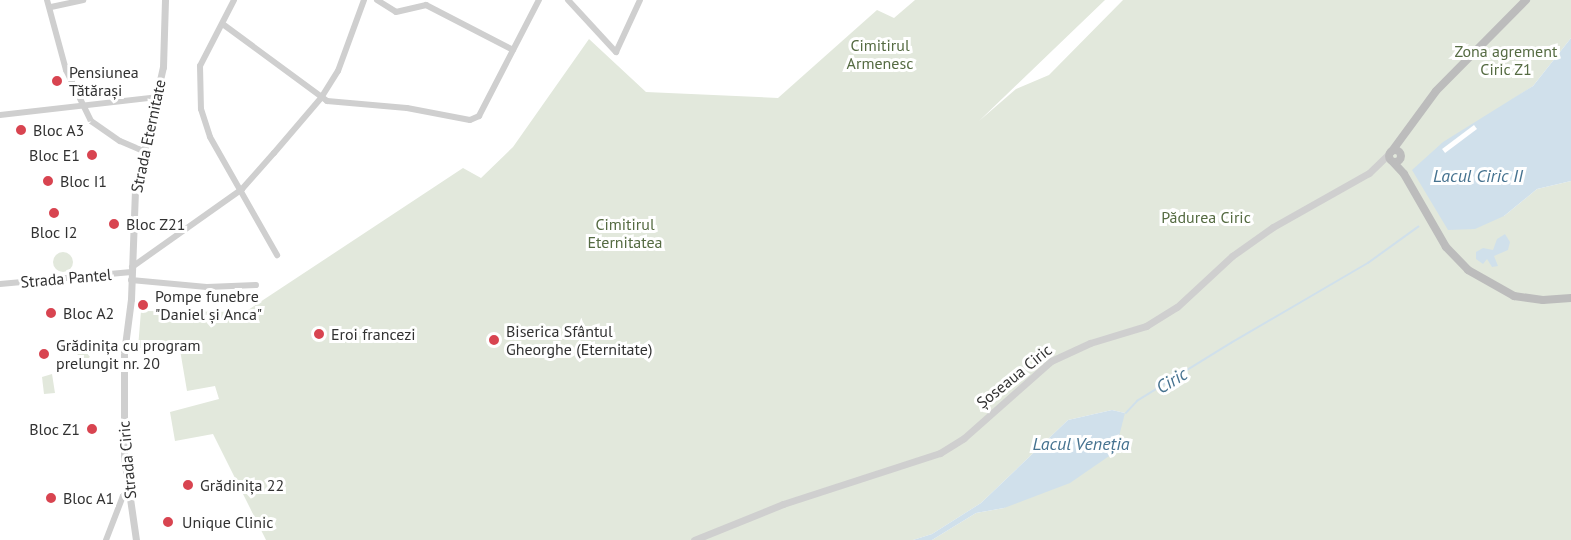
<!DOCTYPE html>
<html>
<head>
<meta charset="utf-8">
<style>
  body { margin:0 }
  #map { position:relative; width:1571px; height:540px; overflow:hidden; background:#fff; font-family:"PT Sans",sans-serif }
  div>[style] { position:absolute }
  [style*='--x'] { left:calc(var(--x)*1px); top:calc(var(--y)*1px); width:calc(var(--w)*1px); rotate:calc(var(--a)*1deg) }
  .green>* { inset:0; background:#e2e8dc }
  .round { border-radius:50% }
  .water>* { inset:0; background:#d0e0eb }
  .pier>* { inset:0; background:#fff; transform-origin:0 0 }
  .stream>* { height:1.5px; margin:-0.75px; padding:0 0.75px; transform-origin:0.75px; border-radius:0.75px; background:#d0e0eb }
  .minor>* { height:6px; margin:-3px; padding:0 3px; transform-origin:3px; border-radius:3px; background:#cfcfcf }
  .tertiary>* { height:7px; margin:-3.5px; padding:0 3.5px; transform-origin:3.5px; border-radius:3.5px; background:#cfcfcf }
  .secondary>* { height:8px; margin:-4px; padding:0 4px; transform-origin:4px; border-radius:4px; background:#bcbcbc }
  .secondary>.ring { margin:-4px; padding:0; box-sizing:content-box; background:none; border:8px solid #bcbcbc; border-radius:50% }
  .dots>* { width:16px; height:16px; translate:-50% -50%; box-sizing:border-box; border:3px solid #fff; border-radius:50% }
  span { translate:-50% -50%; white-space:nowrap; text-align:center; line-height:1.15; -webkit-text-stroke:6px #fff; paint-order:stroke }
  .park-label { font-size:16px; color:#556b42 }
  .poi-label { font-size:16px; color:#323232 }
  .left { translate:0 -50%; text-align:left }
  .right { translate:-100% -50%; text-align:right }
  .street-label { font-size:16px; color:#323232 }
  .water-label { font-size:18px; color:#45728f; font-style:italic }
</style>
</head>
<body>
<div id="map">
  <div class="green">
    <div style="clip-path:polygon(915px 0,1105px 0,979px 121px,1016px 89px,1049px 75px,1123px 0,1571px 0,1571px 38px,1533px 86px,1504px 105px,1504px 216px,1537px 189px,1571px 181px,1571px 540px,932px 540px,976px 513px,1004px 508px,1125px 413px,1112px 410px,1068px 420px,981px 503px,932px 534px,913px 540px,266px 540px,213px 434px,175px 441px,170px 412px,219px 399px,215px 386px,187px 391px,179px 344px,138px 348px,141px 311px,245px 312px,463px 168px,481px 178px,513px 147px,589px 39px,646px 92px,778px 98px,877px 10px,894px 18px)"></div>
    <div class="round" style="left:53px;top:252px;width:20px;height:20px"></div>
    <div style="clip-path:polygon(77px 340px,90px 357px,78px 365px)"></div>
    <div style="clip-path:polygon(52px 374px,55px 393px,44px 394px,42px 377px)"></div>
  </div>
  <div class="water">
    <div style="clip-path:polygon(1571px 38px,1571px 181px,1537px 189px,1504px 216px,1475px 229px,1448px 230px,1412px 170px,1443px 142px,1533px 86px)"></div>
    <div style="clip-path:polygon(1505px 234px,1510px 242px,1508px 250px,1494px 256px,1498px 266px,1492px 267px,1487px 259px,1483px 264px,1476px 259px,1476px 252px,1483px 248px,1493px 250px,1497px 239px)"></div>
    <div style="clip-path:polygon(1112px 410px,1125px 413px,1115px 452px,1070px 483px,1004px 508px,976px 513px,932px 540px,913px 540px,932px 534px,981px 503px,1068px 420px)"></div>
  </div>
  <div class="pier">
    <div style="left:1474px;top:125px;width:5px;height:40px;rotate:53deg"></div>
  </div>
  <div class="stream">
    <div style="--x:1126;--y:413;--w:16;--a:-47"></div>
    <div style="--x:1137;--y:401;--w:110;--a:-31.7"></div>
    <div style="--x:1231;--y:343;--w:159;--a:-30.3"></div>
    <div style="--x:1368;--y:263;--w:62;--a:-35.8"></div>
  </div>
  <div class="minor">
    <div style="--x:47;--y:0;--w:73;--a:74.8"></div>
    <div style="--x:66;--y:70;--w:57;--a:63.9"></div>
    <div style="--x:91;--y:121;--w:35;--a:35"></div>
    <div style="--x:120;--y:141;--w:26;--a:23"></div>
    <div style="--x:234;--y:0;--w:74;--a:117.3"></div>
    <div style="--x:200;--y:66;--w:43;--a:88.7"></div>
    <div style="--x:201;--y:109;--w:29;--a:72"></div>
    <div style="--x:210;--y:137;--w:136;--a:60.4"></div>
    <div style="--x:377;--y:0;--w:22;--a:32"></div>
    <div style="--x:396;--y:12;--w:31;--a:-13"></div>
    <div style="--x:426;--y:5;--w:98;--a:27.3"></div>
    <div style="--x:568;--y:0;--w:71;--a:47.3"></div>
    <div style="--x:616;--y:52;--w:57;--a:-65.2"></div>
    <div style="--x:51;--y:7;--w:33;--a:-12"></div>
    <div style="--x:224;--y:25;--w:128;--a:36.4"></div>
    <div style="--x:327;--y:101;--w:80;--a:5"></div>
    <div style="--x:407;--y:108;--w:64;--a:10.8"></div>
    <div style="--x:470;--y:120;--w:10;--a:-24"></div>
    <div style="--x:479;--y:116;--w:131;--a:-62.7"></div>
    <div style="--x:0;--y:115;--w:158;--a:-6.5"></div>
    <div style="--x:132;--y:267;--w:135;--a:-35.3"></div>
    <div style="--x:242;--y:189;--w:48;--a:-48.4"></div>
    <div style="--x:274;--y:153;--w:72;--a:-49.5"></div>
    <div style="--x:321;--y:98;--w:32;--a:-58"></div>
    <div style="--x:338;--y:71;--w:76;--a:-69.9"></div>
    <div style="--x:131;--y:280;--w:76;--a:5.3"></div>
    <div style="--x:207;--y:287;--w:49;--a:-2.3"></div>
    <div style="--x:0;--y:284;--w:132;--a:-5.2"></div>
    <div style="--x:106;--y:540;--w:47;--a:-68.9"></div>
    <div style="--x:123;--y:496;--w:7;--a:-45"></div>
  </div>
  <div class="tertiary">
    <div style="--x:136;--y:540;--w:84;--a:-98.2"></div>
    <div style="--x:124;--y:457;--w:104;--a:-90"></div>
    <div style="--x:124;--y:353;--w:54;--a:-82.6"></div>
    <div style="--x:131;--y:299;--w:107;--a:-87.9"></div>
    <div style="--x:135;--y:192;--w:128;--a:-77.4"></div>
    <div style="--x:163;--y:67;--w:67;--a:-88.3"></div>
    <div style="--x:694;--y:540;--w:96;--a:-22"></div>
    <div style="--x:783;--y:504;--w:165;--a:-18"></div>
    <div style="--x:940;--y:453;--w:28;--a:-32"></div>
    <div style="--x:964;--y:438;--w:116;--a:-41.5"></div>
    <div style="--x:1051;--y:361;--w:43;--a:-24.8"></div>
    <div style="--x:1090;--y:343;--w:59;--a:-16.9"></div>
    <div style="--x:1146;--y:326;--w:36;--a:-32"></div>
    <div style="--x:1177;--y:307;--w:75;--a:-42.8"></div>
    <div style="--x:1232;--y:256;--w:50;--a:-35.3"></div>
    <div style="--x:1273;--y:227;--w:110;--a:-29.4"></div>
    <div style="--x:1369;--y:173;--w:28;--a:-44"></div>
  </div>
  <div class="secondary">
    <div class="ring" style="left:1389px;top:150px;width:4px;height:4px"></div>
    <div style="--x:1392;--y:151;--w:74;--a:-53.7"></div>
    <div style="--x:1436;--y:91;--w:128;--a:-45.3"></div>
    <div style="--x:1393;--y:162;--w:16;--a:47"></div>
    <div style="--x:1404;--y:174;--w:84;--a:60.1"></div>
    <div style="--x:1446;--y:247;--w:32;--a:46"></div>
    <div style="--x:1468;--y:270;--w:53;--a:29.5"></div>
    <div style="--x:1514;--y:296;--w:29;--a:8"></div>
    <div style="--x:1543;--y:300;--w:28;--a:-4"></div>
  </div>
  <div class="dots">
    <div style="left:57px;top:81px;background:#d84450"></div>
    <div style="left:21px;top:130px;background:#d84450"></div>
    <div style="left:92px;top:155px;background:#d84450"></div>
    <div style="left:48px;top:181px;background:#d84450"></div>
    <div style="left:54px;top:213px;background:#d84450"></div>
    <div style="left:114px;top:224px;background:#d84450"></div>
    <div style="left:143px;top:305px;background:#d84450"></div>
    <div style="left:51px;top:313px;background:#d84450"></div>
    <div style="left:319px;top:334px;background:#d84450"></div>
    <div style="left:494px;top:340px;background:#d84450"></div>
    <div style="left:44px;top:354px;background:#d84450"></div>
    <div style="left:92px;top:429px;background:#d84450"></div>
    <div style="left:188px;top:485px;background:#d84450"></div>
    <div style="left:51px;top:498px;background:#d84450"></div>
    <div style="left:168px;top:522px;background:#d84450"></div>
  </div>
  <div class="park-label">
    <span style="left:880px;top:54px">Cimitirul<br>Armenesc</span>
    <span style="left:1506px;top:60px">Zona agrement<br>Ciric Z1</span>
    <span style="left:1206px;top:217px">Pădurea Ciric</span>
    <span style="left:625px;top:233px">Cimitirul<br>Eternitatea</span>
  </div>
  <div class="poi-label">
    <span class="left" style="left:69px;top:81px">Pensiunea<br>Tătărași</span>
    <span class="left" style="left:33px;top:130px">Bloc A3</span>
    <span class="right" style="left:80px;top:155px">Bloc E1</span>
    <span class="left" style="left:60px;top:181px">Bloc I1</span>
    <span class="left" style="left:126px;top:224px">Bloc Z21</span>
    <span style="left:54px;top:232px">Bloc I2</span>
    <span class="left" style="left:155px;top:305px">Pompe funebre<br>"Daniel și Anca"</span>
    <span class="left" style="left:63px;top:313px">Bloc A2</span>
    <span class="left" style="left:506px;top:340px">Biserica Sfântul<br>Gheorghe (Eternitate)</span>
    <span class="left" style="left:331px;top:334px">Eroi francezi</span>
    <span class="left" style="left:56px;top:354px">Grădinița cu program<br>prelungit nr. 20</span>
    <span class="right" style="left:80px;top:429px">Bloc Z1</span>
    <span class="left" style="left:200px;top:485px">Grădinița 22</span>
    <span class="left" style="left:63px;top:498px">Bloc A1</span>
    <span class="left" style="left:182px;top:522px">Unique Clinic</span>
  </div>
  <div class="street-label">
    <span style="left:148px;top:136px;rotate:-78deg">Strada Eternitate</span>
    <span style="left:66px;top:278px;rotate:-5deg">Strada Pantel</span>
    <span style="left:1014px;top:376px;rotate:-39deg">Șoseaua Ciric</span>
    <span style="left:127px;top:460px;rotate:-95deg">Strada Ciric</span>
  </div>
  <div class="water-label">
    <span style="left:1478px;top:176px">Lacul Ciric II</span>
    <span style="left:1172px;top:381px;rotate:-31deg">Ciric</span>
    <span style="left:1081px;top:444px">Lacul Veneția</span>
  </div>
</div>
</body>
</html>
